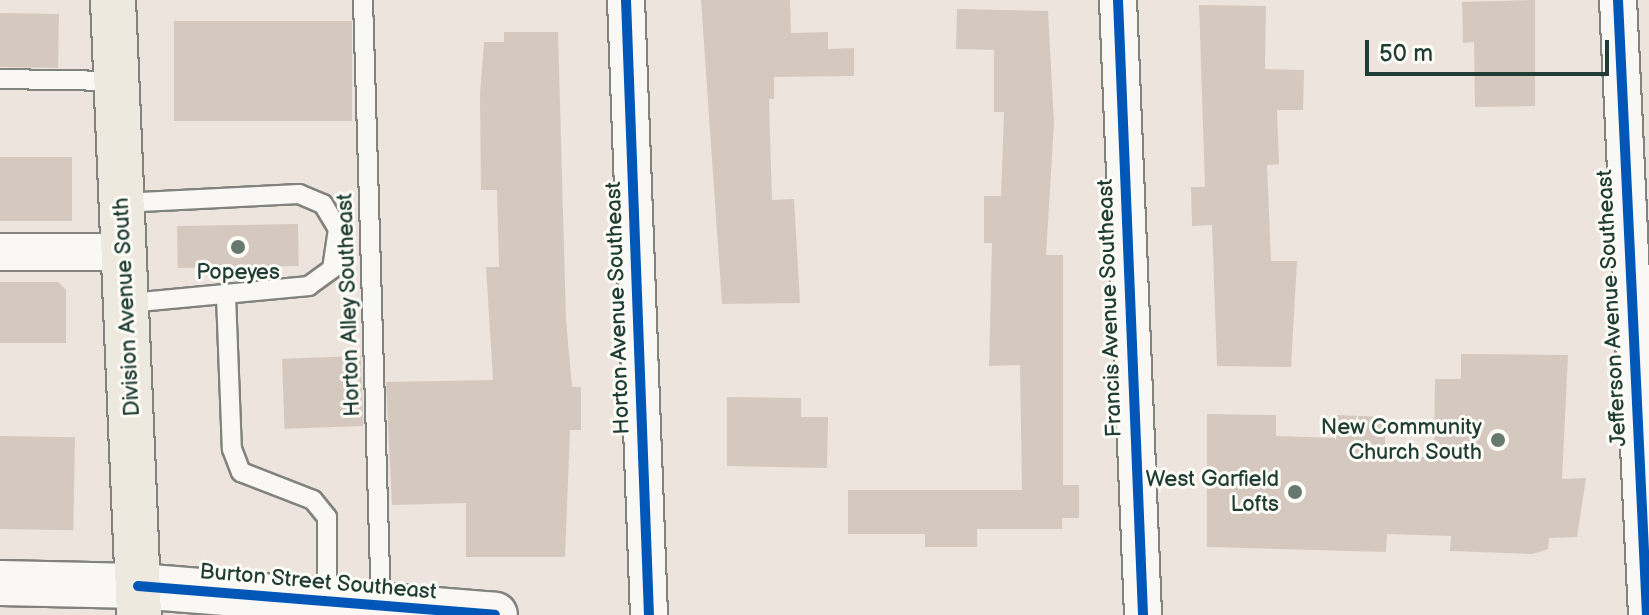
<!DOCTYPE html>
<html>
<head>
<meta charset="utf-8">
<style>
  body { margin:0 }
  #map { position:relative; width:1649px; height:615px; overflow:hidden; background:#ede5dd; font-family:"Balsamiq Sans",sans-serif }
  div>[style] { position:absolute }
  [style*='--x'] { left:calc(var(--x)*1px); top:calc(var(--y)*1px); width:calc(var(--w)*1px); rotate:calc(var(--a)*1deg) }
  .building>* { inset:0; background:#d5c8bf; transform-origin:0 0 }
  .roads { filter:drop-shadow(2px 0 #81837e) drop-shadow(-2px 0 #81837e) drop-shadow(0 2px #81837e) drop-shadow(0 -2px #81837e) }
  .lane>* { height:18px; margin:-9px; padding:0 9px; transform-origin:9px; border-radius:9px; background:#f9f8f5 }
  .street>* { height:36px; margin:-18px; padding:0 18px; transform-origin:18px; border-radius:18px; background:#f9f8f5 }
  .secondary>* { height:44px; margin:-22px; padding:0 22px; transform-origin:22px; border-radius:22px; background:#f9f8f5 }
  .primary>* { height:44px; margin:-22px; padding:0 22px; transform-origin:22px; border-radius:22px; background:#eee9df }
  .cycleway>* { height:10px; margin:-5px; padding:0 5px; transform-origin:5px; border-radius:5px; background:#0057b8 }
  .dots>* { width:22px; height:22px; translate:-50% -50%; box-sizing:border-box; border:4px solid #fdfcf7; border-radius:50% }
  span { translate:-50% -50%; white-space:nowrap; text-align:center; line-height:1.15; -webkit-text-stroke:6px #fdfcf7; paint-order:stroke }
  .poi-label { font-size:22px; color:#1f3d34 }
  .right { translate:-100% -50%; text-align:right }
  .street-label { font-size:22px; color:#1f3d34 }
  .scale { position:absolute; left:1365px; top:40px; width:244px; height:36px; box-sizing:border-box; border:4px solid #1f3d34; border-top:0; padding-left:10px; font-size:24px; line-height:28px; white-space:nowrap; color:#1f3d34; -webkit-text-stroke:6px #fdfcf7; paint-order:stroke }
</style>
</head>
<body>
<div id="map">
  <div class="building">
    <div style="clip-path:polygon(701px 0,790px 0,791px 33px,828px 32px,828px 49px,854px 48px,854px 76px,774px 77px,774px 99px,769px 99px,772px 200px,794px 199px,800px 303px,722px 304px)"></div>
    <div style="clip-path:polygon(1535px 0,1535px 106px,1475px 107px,1474px 42px,1463px 43px,1462px 2px)"></div>
    <div style="clip-path:polygon(1199px 5px,1266px 6px,1265px 69px,1304px 70px,1303px 110px,1277px 110px,1279px 164px,1267px 165px,1271px 261px,1297px 261px,1291px 367px,1217px 366px,1212px 225px,1192px 226px,1191px 187px,1205px 187px)"></div>
    <div style="clip-path:polygon(957px 9px,1048px 11px,1054px 123px,1046px 255px,1063px 255px,1063px 485px,1079px 485px,1079px 518px,1062px 518px,1062px 529px,977px 529px,977px 547px,925px 547px,925px 534px,848px 534px,848px 490px,1022px 490px,1020px 365px,989px 366px,992px 243px,984px 243px,984px 196px,1001px 196px,1004px 112px,994px 112px,994px 50px,956px 49px)"></div>
    <div style="left:59px;top:14px;width:54px;height:59px;rotate:91deg"></div>
    <div style="left:174px;top:21px;width:178px;height:100px"></div>
    <div style="clip-path:polygon(504px 32px,558px 32px,566px 320px,572px 387px,581px 387px,581px 430px,570px 430px,565px 557px,466px 557px,466px 503px,392px 505px,386px 382px,493px 380px,486px 267px,499px 267px,497px 190px,481px 190px,480px 94px,484px 42px,504px 42px)"></div>
    <div style="left:0;top:157px;width:72px;height:64px"></div>
    <div style="left:298px;top:224px;width:42px;height:121px;rotate:89deg"></div>
    <div style="clip-path:polygon(0 282px,58px 282px,66px 290px,66px 343px,0 343px)"></div>
    <div style="clip-path:polygon(1461px 354px,1568px 355px,1562px 479px,1586px 478px,1577px 537px,1549px 538px,1548px 549px,1533px 554px,1450px 551px,1451px 536px,1387px 534px,1386px 552px,1207px 547px,1207px 414px,1276px 415px,1276px 436px,1336px 438px,1337px 415px,1385px 417px,1385px 457px,1434px 457px,1435px 379px,1461px 379px)"></div>
    <div style="left:361px;top:356px;width:70px;height:79px;rotate:88deg"></div>
    <div style="clip-path:polygon(727px 397px,801px 398px,801px 417px,828px 417px,827px 468px,727px 466px)"></div>
    <div style="left:0;top:436px;width:75px;height:93px;rotate:1deg"></div>
  </div>
  <div class="roads">
    <div class="lane">
      <div style="--x:363;--y:0;--w:606;--a:88.3"></div>
      <div style="--x:0;--y:79;--w:117;--a:1"></div>
      <div style="--x:121;--y:203;--w:178;--a:-2.9"></div>
      <div style="--x:299;--y:194;--w:26;--a:23"></div>
      <div style="--x:323;--y:204;--w:29;--a:59"></div>
      <div style="--x:338;--y:229;--w:40;--a:98.5"></div>
      <div style="--x:332;--y:269;--w:29;--a:144"></div>
      <div style="--x:309;--y:286;--w:182;--a:174.6"></div>
      <div style="--x:226;--y:296;--w:153;--a:87.8"></div>
      <div style="--x:232;--y:449;--w:25;--a:69"></div>
      <div style="--x:241;--y:472;--w:77;--a:21.3"></div>
      <div style="--x:313;--y:500;--w:22;--a:51"></div>
      <div style="--x:327;--y:517;--w:87;--a:90"></div>
    </div>
    <div class="street">
      <div style="--x:626;--y:0;--w:615;--a:87.86"></div>
      <div style="--x:1118;--y:0;--w:616;--a:87.67"></div>
      <div style="--x:1618;--y:0;--w:616;--a:87.3"></div>
      <div style="--x:0;--y:252;--w:123;--a:0"></div>
    </div>
    <div class="secondary">
      <div style="--x:0;--y:583;--w:138;--a:1.2"></div>
      <div style="--x:138;--y:586;--w:358;--a:4.6"></div>
    </div>
    <div class="primary">
      <div style="--x:113;--y:0;--w:616;--a:87.58"></div>
    </div>
  </div>
  <div class="cycleway">
    <div style="--x:626;--y:0;--w:615;--a:87.86"></div>
    <div style="--x:1118;--y:0;--w:616;--a:87.67"></div>
    <div style="--x:1618;--y:0;--w:616;--a:87.3"></div>
    <div style="--x:138;--y:586;--w:358;--a:4.6"></div>
  </div>
  <div class="dots">
    <div style="left:238px;top:247px;background:#67786f"></div>
    <div style="left:1498px;top:440px;background:#67786f"></div>
    <div style="left:1295px;top:492px;background:#67786f"></div>
  </div>
  <div class="poi-label">
    <span style="left:238px;top:273px">Popeyes</span>
    <span class="right" style="left:1482px;top:440px">New Community<br>Church South</span>
    <span class="right" style="left:1279px;top:492px">West Garfield<br>Lofts</span>
  </div>
  <div class="street-label">
    <span style="left:349px;top:305px;rotate:-92deg">Horton Alley Southeast</span>
    <span style="left:127px;top:307px;rotate:-93deg">Division Avenue South</span>
    <span style="left:618px;top:308px;rotate:-92deg">Horton Avenue Southeast</span>
    <span style="left:1110px;top:308px;rotate:-92deg">Francis Avenue Southeast</span>
    <span style="left:1612px;top:308px;rotate:-93deg">Jefferson Avenue Southeast</span>
    <span style="left:318px;top:582px;rotate:5deg">Burton Street Southeast</span>
  </div>
  <div class="scale">50 m</div>
</div>
</body>
</html>
